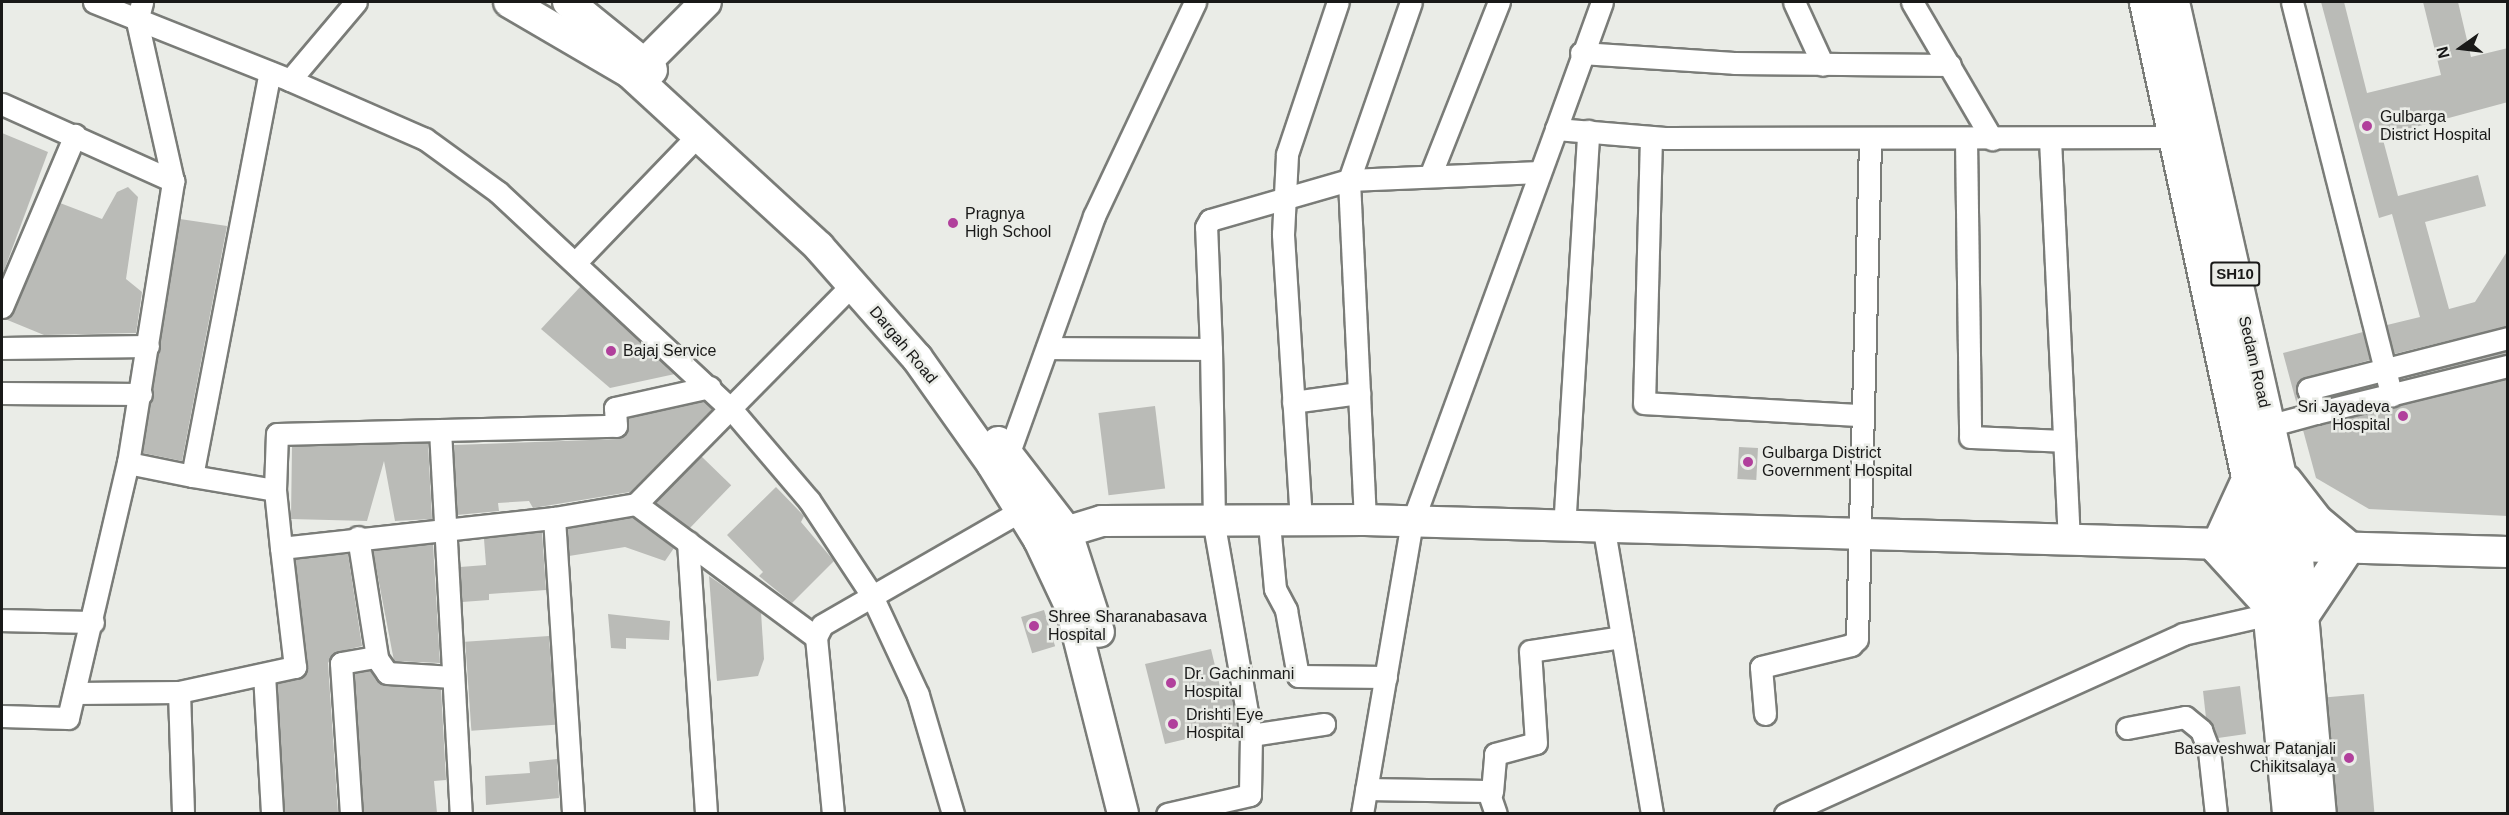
<!DOCTYPE html>
<html>
<head>
<meta charset="utf-8">
<style>
  body { margin:0 }
  #map { position:relative; width:2509px; height:815px; overflow:hidden; background:#eaece7; font-family:Arial,sans-serif }
  div>[style] { position:absolute }
  [style*='--x'] { left:calc(var(--x)*1px); top:calc(var(--y)*1px); width:calc(var(--w)*1px); rotate:calc(var(--a)*1deg) }
  .building>* { inset:0; background:#babbb7; transform-origin:0 0 }
  .roads { filter:drop-shadow(2px 0 #7a7c78) drop-shadow(-2px 0 #7a7c78) drop-shadow(0 2px #7a7c78) drop-shadow(0 -2px #7a7c78) }
  .street>* { height:21px; margin:-10.5px; padding:0 10.5px; transform-origin:10.5px; border-radius:10.5px; background:#fff }
  .secondary>* { height:30px; margin:-15px; padding:0 15px; transform-origin:15px; border-radius:15px; background:#fff }
  .primary>* { height:33px; margin:-16.5px; padding:0 16.5px; transform-origin:16.5px; border-radius:16.5px; background:#fff }
  .dots>* { width:16px; height:16px; translate:-50% -50%; box-sizing:border-box; border:3px solid #eaece7; border-radius:50% }
  span { translate:-50% -50%; white-space:nowrap; text-align:center; line-height:1.15; -webkit-text-stroke:5px #eaece7; paint-order:stroke }
  .shield-label span { padding:2px 4px; background:#eaece7; border:2px solid; border-radius:4px; -webkit-text-stroke-width:0 }
  .shield-label { font-size:15px; color:#191918; font-weight:700 }
  .poi-label { font-size:16px; color:#191918 }
  .left { translate:0 -50%; text-align:left }
  .right { translate:-100% -50%; text-align:right }
  .street-label { font-size:16px; color:#191918 }
  .frame { position:absolute; inset:0; border:3px solid #191918; pointer-events:none }
  .north { position:absolute; left:2431px; top:18px; width:60px; height:60px; -webkit-text-stroke:4px #eaece7; paint-order:stroke; rotate:256deg; font-size:16px; font-weight:700; line-height:24px; text-align:center; color:#191918 }
  .north::after { content:''; display:block; margin:auto; width:21px; height:27px; background:#191918; clip-path:polygon(50% 0,100% 100%,50% 72%,0 100%) }
</style>
</head>
<body>
<div id="map">
  <div class="building">
    <div style="clip-path:polygon(2321px 2px,2344px 2px,2367px 93px,2441px 75px,2423px 2px,2458px 2px,2471px 57px,2508px 48px,2508px 102px,2382px 136px,2398px 196px,2478px 175px,2486px 206px,2425px 222px,2449px 309px,2475px 302px,2508px 250px,2508px 326px,2394px 354px,2387px 325px,2420px 317px,2392px 214px,2379px 218px)"></div>
    <div style="clip-path:polygon(2px 133px,48px 152px,2px 276px)"></div>
    <div style="clip-path:polygon(128px 187px,138px 197px,126px 279px,142px 292px,136px 333px,44px 335px,5px 319px,14px 312px,60px 203px,102px 219px,117px 192px)"></div>
    <div style="clip-path:polygon(180px 219px,227px 226px,182px 461px,143px 453px)"></div>
    <div style="clip-path:polygon(581px 286px,675px 374px,610px 388px,541px 329px)"></div>
    <div style="clip-path:polygon(2363px 332px,2370px 360px,2299px 380px,2297px 405px,2283px 353px)"></div>
    <div style="clip-path:polygon(2508px 351px,2508px 354px,2401px 379px)"></div>
    <div style="clip-path:polygon(2508px 379px,2508px 516px,2369px 509px,2316px 478px,2303px 430px)"></div>
    <div style="clip-path:polygon(704px 401px,712px 409px,630px 492px,533px 508px,529px 501px,498px 503px,499px 511px,457px 515px,454px 445px,617px 439px,627px 432px,628px 418px)"></div>
    <div style="left:1155px;top:406px;width:83px;height:57px;rotate:83deg"></div>
    <div style="clip-path:polygon(428px 443px,432px 519px,395px 521px,384px 461px,367px 521px,291px 519px,292px 446px)"></div>
    <div style="left:1739px;top:447px;width:19px;height:32px;rotate:3deg"></div>
    <div style="left:701px;top:456px;width:42px;height:65px;rotate:44deg"></div>
    <div style="clip-path:polygon(776px 487px,804px 516px,801px 522px,834px 561px,792px 603px,759px 576px,763px 572px,727px 535px)"></div>
    <div style="clip-path:polygon(633px 517px,674px 548px,665px 561px,625px 547px,569px 556px,567px 529px)"></div>
    <div style="clip-path:polygon(542px 532px,546px 590px,489px 594px,489px 600px,462px 602px,460px 567px,486px 565px,484px 539px)"></div>
    <div style="clip-path:polygon(433px 544px,440px 663px,394px 661px,373px 551px)"></div>
    <div style="clip-path:polygon(348px 554px,362px 646px,334px 653px,328px 663px,338px 813px,285px 813px,277px 684px,303px 677px,308px 666px,295px 559px)"></div>
    <div style="clip-path:polygon(709px 576px,761px 612px,764px 659px,758px 676px,717px 681px)"></div>
    <div style="left:1044px;top:610px;width:38px;height:24px;rotate:73deg"></div>
    <div style="clip-path:polygon(608px 614px,670px 621px,669px 640px,626px 638px,626px 649px,611px 648px)"></div>
    <div style="left:549px;top:636px;width:89px;height:84px;rotate:86deg"></div>
    <div style="clip-path:polygon(1211px 649px,1222px 695px,1231px 693px,1237px 727px,1165px 744px,1145px 664px)"></div>
    <div style="clip-path:polygon(370px 671px,386px 686px,441px 689px,446px 780px,434px 781px,437px 813px,364px 813px,354px 674px)"></div>
    <div style="clip-path:polygon(2240px 686px,2246px 734px,2218px 738px,2206px 718px,2203px 691px)"></div>
    <div style="left:2364px;top:694px;width:120px;height:37px;rotate:85deg"></div>
    <div style="clip-path:polygon(557px 759px,559px 798px,486px 805px,485px 776px,530px 773px,529px 762px)"></div>
  </div>
  <div class="roads">
    <div class="street">
      <div style="--x:94;--y:2;--w:211;--a:21.7"></div>
      <div style="--x:290;--y:80;--w:102;--a:-49.8"></div>
      <div style="--x:1794;--y:2;--w:69;--a:65.3"></div>
      <div style="--x:1912;--y:2;--w:159;--a:59.7"></div>
      <div style="--x:2292;--y:2;--w:406;--a:75.8"></div>
      <div style="--x:1581;--y:53;--w:153;--a:3.7"></div>
      <div style="--x:1734;--y:63;--w:216;--a:0.5"></div>
      <div style="--x:290;--y:80;--w:147;--a:23.6"></div>
      <div style="--x:425;--y:139;--w:90;--a:36"></div>
      <div style="--x:498;--y:192;--w:320;--a:43"></div>
      <div style="--x:732;--y:410;--w:118;--a:49.5"></div>
      <div style="--x:809;--y:500;--w:113;--a:56.6"></div>
      <div style="--x:871;--y:594;--w:111;--a:65"></div>
      <div style="--x:918;--y:695;--w:124;--a:73.6"></div>
      <div style="--x:2;--y:104;--w:188;--a:24.2"></div>
      <div style="--x:1556;--y:129;--w:135;--a:-70.1"></div>
      <div style="--x:1651;--y:137;--w:266;--a:91.5"></div>
      <div style="--x:1644;--y:403;--w:217;--a:3.2"></div>
      <div style="--x:1966;--y:139;--w:298;--a:89.2"></div>
      <div style="--x:1970;--y:437;--w:94;--a:2.4"></div>
      <div style="--x:2050;--y:139;--w:404;--a:87.3"></div>
      <div style="--x:1430;--y:176;--w:187;--a:-68.4"></div>
      <div style="--x:575;--y:263;--w:179;--a:-46.1"></div>
      <div style="--x:2;--y:307;--w:187;--a:-67"></div>
      <div style="--x:2;--y:348;--w:146;--a:-0.8"></div>
      <div style="--x:1047;--y:348;--w:164;--a:0.3"></div>
      <div style="--x:1211;--y:349;--w:176;--a:89"></div>
      <div style="--x:1214;--y:525;--w:213;--a:80"></div>
      <div style="--x:1251;--y:735;--w:60;--a:91"></div>
      <div style="--x:1250;--y:795;--w:85;--a:167.1"></div>
      <div style="--x:1211;--y:349;--w:122;--a:-92.3"></div>
      <div style="--x:1206;--y:227;--w:8;--a:-60"></div>
      <div style="--x:1210;--y:220;--w:145;--a:-16.1"></div>
      <div style="--x:1349;--y:180;--w:191;--a:-2.4"></div>
      <div style="--x:2;--y:393;--w:139;--a:0.4"></div>
      <div style="--x:1293;--y:402;--w:67;--a:-7.8"></div>
      <div style="--x:2316;--y:413;--w:198;--a:-13.8"></div>
      <div style="--x:2268;--y:426;--w:50;--a:-15.2"></div>
      <div style="--x:2316;--y:413;--w:25;--a:-108"></div>
      <div style="--x:2308;--y:389;--w:206;--a:-14.3"></div>
      <div style="--x:440;--y:430;--w:385;--a:86.9"></div>
      <div style="--x:1008;--y:455;--w:254;--a:-70.2"></div>
      <div style="--x:1094;--y:216;--w:237;--a:-64.7"></div>
      <div style="--x:128;--y:463;--w:65;--a:11.5"></div>
      <div style="--x:192;--y:476;--w:411;--a:-79.1"></div>
      <div style="--x:192;--y:476;--w:84;--a:9.6"></div>
      <div style="--x:275;--y:490;--w:58;--a:84.1"></div>
      <div style="--x:275;--y:490;--w:56;--a:-88"></div>
      <div style="--x:277;--y:434;--w:339;--a:-1.4"></div>
      <div style="--x:616;--y:426;--w:18;--a:-93"></div>
      <div style="--x:615;--y:408;--w:97;--a:-12.5"></div>
      <div style="--x:636;--y:504;--w:308;--a:-45.4"></div>
      <div style="--x:554;--y:518;--w:297;--a:86.3"></div>
      <div style="--x:1365;--y:520;--w:340;--a:-92.7"></div>
      <div style="--x:1349;--y:180;--w:188;--a:-70.8"></div>
      <div style="--x:1301;--y:521;--w:288;--a:-93.6"></div>
      <div style="--x:1283;--y:234;--w:80;--a:-87.1"></div>
      <div style="--x:1287;--y:154;--w:160;--a:-71.5"></div>
      <div style="--x:1269;--y:523;--w:66;--a:84.8"></div>
      <div style="--x:1275;--y:589;--w:24;--a:62"></div>
      <div style="--x:1286;--y:610;--w:67;--a:79.7"></div>
      <div style="--x:1298;--y:676;--w:88;--a:0.7"></div>
      <div style="--x:1564;--y:529;--w:399;--a:-86.5"></div>
      <div style="--x:1604;--y:530;--w:288;--a:80.4"></div>
      <div style="--x:358;--y:537;--w:121;--a:81"></div>
      <div style="--x:688;--y:542;--w:273;--a:86.2"></div>
      <div style="--x:2;--y:620;--w:91;--a:1.3"></div>
      <div style="--x:264;--y:674;--w:140;--a:86.7"></div>
      <div style="--x:179;--y:692;--w:122;--a:88.1"></div>
      <div style="--x:76;--y:693;--w:103;--a:-0.6"></div>
      <div style="--x:179;--y:692;--w:119;--a:-12.2"></div>
      <div style="--x:295;--y:667;--w:120;--a:-96.7"></div>
      <div style="--x:281;--y:548;--w:275;--a:-6.3"></div>
      <div style="--x:554;--y:518;--w:83;--a:-9.7"></div>
      <div style="--x:636;--y:504;--w:224;--a:36.5"></div>
      <div style="--x:1765;--y:714;--w:47;--a:-94.9"></div>
      <div style="--x:1761;--y:667;--w:93;--a:-13.7"></div>
      <div style="--x:1851;--y:645;--w:8;--a:-45"></div>
      <div style="--x:1857;--y:639;--w:499;--a:-88.5"></div>
      <div style="--x:2;--y:716;--w:66;--a:1.7"></div>
      <div style="--x:68;--y:718;--w:262;--a:-76.8"></div>
      <div style="--x:128;--y:463;--w:286;--a:-80.9"></div>
      <div style="--x:173;--y:181;--w:164;--a:-102.7"></div>
      <div style="--x:137;--y:21;--w:20;--a:-75"></div>
      <div style="--x:2127;--y:728;--w:59;--a:-10.7"></div>
      <div style="--x:2185;--y:717;--w:21;--a:39"></div>
      <div style="--x:2201;--y:730;--w:22;--a:69"></div>
      <div style="--x:2209;--y:751;--w:63;--a:83.7"></div>
      <div style="--x:1251;--y:735;--w:74;--a:-8.6"></div>
      <div style="--x:1366;--y:789;--w:122;--a:0.9"></div>
      <div style="--x:1488;--y:791;--w:24;--a:71"></div>
      <div style="--x:1492;--y:792;--w:38;--a:-85"></div>
      <div style="--x:1495;--y:754;--w:42;--a:-15"></div>
      <div style="--x:1536;--y:743;--w:92;--a:-93.7"></div>
      <div style="--x:1530;--y:651;--w:93;--a:-8.7"></div>
      <div style="--x:351;--y:814;--w:151;--a:-93.8"></div>
      <div style="--x:341;--y:663;--w:36;--a:-10"></div>
      <div style="--x:376;--y:657;--w:19;--a:55"></div>
      <div style="--x:387;--y:673;--w:66;--a:3.5"></div>
      <div style="--x:833;--y:814;--w:178;--a:-95.5"></div>
      <div style="--x:816;--y:637;--w:13;--a:-63"></div>
      <div style="--x:822;--y:625;--w:228;--a:-29.9"></div>
      <div style="--x:1362;--y:814;--w:295;--a:-80.3"></div>
      <div style="--x:1412;--y:523;--w:419;--a:-69.9"></div>
      <div style="--x:1556;--y:129;--w:109;--a:4.7"></div>
      <div style="--x:1665;--y:138;--w:512;--a:-0.11"></div>
      <div style="--x:1785;--y:814;--w:437;--a:-24.3"></div>
      <div style="--x:2183;--y:634;--w:89;--a:-12.9"></div>
    </div>
    <div class="secondary">
      <div style="--x:509;--y:2;--w:139;--a:30.3"></div>
      <div style="--x:629;--y:72;--w:258;--a:42.6"></div>
      <div style="--x:819;--y:247;--w:148;--a:48.6"></div>
      <div style="--x:917;--y:358;--w:130;--a:54.7"></div>
      <div style="--x:992;--y:464;--w:89;--a:58.3"></div>
      <div style="--x:1039;--y:540;--w:75;--a:64.8"></div>
      <div style="--x:1071;--y:608;--w:212;--a:75.8"></div>
      <div style="--x:568;--y:2;--w:108;--a:39"></div>
      <div style="--x:645;--y:63;--w:86;--a:-45"></div>
      <div style="--x:998;--y:442;--w:111;--a:52.3"></div>
      <div style="--x:1066;--y:530;--w:107;--a:72.1"></div>
      <div style="--x:1039;--y:540;--w:66;--a:-16.8"></div>
      <div style="--x:1102;--y:521;--w:263;--a:-0.2"></div>
      <div style="--x:1365;--y:520;--w:1143;--a:1.6"></div>
    </div>
    <div class="primary">
      <div style="--x:2146;--y:2;--w:557;--a:77.88"></div>
      <div style="--x:2263;--y:547;--w:268;--a:84.4"></div>
      <div style="--x:2172;--y:2;--w:559;--a:77.28"></div>
      <div style="--x:2295;--y:547;--w:268;--a:84.9"></div>
      <div style="--x:2249;--y:477;--w:77;--a:114.6"></div>
      <div style="--x:2217;--y:547;--w:77;--a:47.6"></div>
      <div style="--x:2285;--y:481;--w:51;--a:52.2"></div>
      <div style="--x:2316;--y:521;--w:40;--a:40"></div>
      <div style="--x:2347;--y:547;--w:83;--a:123.7"></div>
    </div>
  </div>
  <div class="dots">
    <div style="left:2367px;top:126px;background:#b1409c"></div>
    <div style="left:953px;top:223px;background:#b1409c"></div>
    <div style="left:611px;top:351px;background:#b1409c"></div>
    <div style="left:2403px;top:416px;background:#b1409c"></div>
    <div style="left:1748px;top:462px;background:#b1409c"></div>
    <div style="left:1034px;top:626px;background:#b1409c"></div>
    <div style="left:1171px;top:683px;background:#b1409c"></div>
    <div style="left:1173px;top:724px;background:#b1409c"></div>
    <div style="left:2349px;top:758px;background:#b1409c"></div>
  </div>
  <div class="shield-label">
    <span style="left:2235px;top:274px">SH10</span>
  </div>
  <div class="poi-label">
    <span class="left" style="left:2380px;top:126px">Gulbarga<br>District Hospital</span>
    <span class="left" style="left:965px;top:223px">Pragnya<br>High School</span>
    <span class="left" style="left:623px;top:351px">Bajaj Service</span>
    <span class="right" style="left:2390px;top:416px">Sri Jayadeva<br>Hospital</span>
    <span class="left" style="left:1762px;top:462px">Gulbarga District<br>Government Hospital</span>
    <span class="left" style="left:1048px;top:626px">Shree Sharanabasava<br>Hospital</span>
    <span class="left" style="left:1184px;top:683px">Dr. Gachinmani<br>Hospital</span>
    <span class="left" style="left:1186px;top:724px">Drishti Eye<br>Hospital</span>
    <span class="right" style="left:2336px;top:758px">Basaveshwar Patanjali<br>Chikitsalaya</span>
  </div>
  <div class="street-label">
    <span style="left:903px;top:345px;rotate:50deg">Dargah Road</span>
    <span style="left:2254px;top:362px;rotate:77deg">Sedam Road</span>
  </div>
  <div class="frame"></div>
  <div class="north">N</div>
</div>
</body>
</html>
